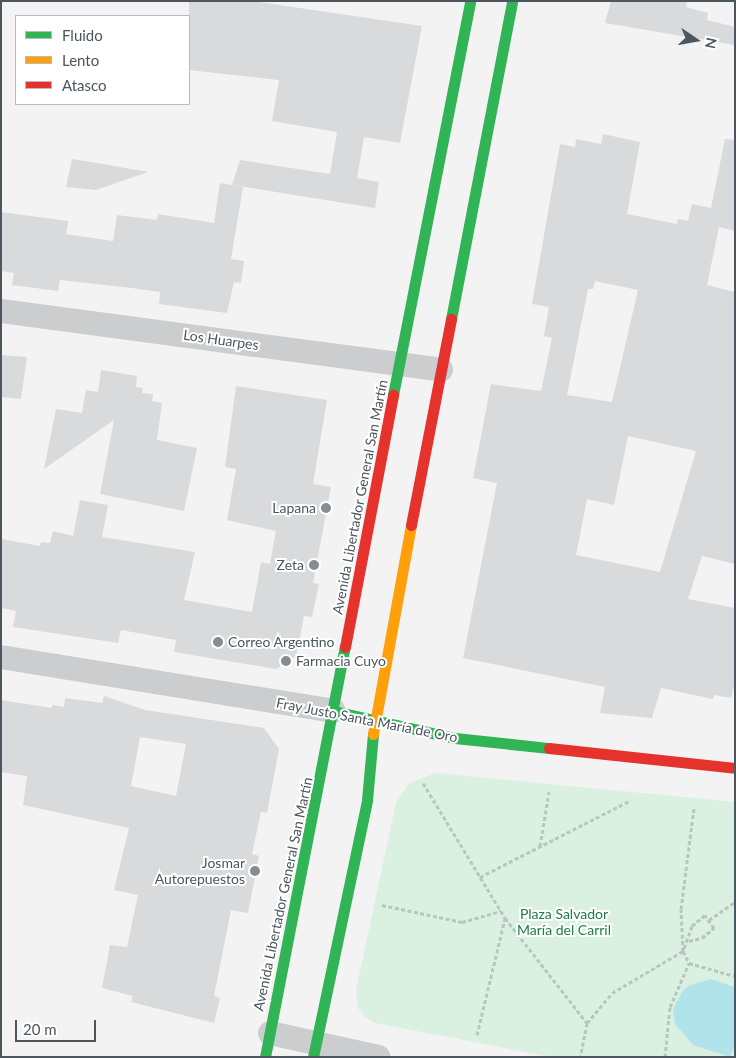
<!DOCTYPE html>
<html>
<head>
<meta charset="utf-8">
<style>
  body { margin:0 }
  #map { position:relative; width:736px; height:1058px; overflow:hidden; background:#f3f3f3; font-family:Lato,sans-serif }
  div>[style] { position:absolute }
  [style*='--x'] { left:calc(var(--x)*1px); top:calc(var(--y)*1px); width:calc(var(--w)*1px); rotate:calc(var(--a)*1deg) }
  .green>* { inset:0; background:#daf0e0 }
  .water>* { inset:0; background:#b1e3ea }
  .building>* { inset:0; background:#d9dadb }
  .path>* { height:3px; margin-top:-1.5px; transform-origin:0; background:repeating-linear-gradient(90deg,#bac5c1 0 4px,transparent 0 6.5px) }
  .street>* { height:24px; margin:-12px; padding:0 12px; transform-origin:12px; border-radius:12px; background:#cbcdce }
  .fast>* { height:11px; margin:-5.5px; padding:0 5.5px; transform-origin:5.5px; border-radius:5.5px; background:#30b455 }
  .slow>* { height:11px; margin:-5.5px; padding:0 5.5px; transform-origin:5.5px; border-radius:5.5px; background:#ff9f0a }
  .jam>* { height:11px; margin:-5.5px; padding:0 5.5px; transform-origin:5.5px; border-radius:5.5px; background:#e5322d }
  .dots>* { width:14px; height:14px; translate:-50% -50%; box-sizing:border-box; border:2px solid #fff; border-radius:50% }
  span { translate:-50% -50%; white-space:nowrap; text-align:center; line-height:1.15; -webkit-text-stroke:4px #fff; paint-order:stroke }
  .street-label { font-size:14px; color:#4b565e }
  .poi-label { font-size:14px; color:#4b565e }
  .right { translate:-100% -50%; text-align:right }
  .left { translate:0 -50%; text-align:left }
  .park-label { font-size:14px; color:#1f7c46 }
  .frame { position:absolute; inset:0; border:2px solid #4b565e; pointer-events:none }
  .legend { position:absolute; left:15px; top:15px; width:175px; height:90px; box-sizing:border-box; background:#fff; border:1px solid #b7bbbf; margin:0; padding:6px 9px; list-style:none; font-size:15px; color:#4b565e }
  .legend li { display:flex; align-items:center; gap:10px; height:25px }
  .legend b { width:25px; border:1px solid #b7bbbf }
  .north { position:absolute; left:671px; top:15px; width:50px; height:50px; -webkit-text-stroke:4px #fff; paint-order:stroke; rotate:102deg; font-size:14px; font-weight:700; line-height:20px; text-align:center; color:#4b565e }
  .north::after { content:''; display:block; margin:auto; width:18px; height:22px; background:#4b565e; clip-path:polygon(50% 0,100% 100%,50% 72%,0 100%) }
  .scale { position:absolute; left:15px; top:1020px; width:81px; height:22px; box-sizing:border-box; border:2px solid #4b565e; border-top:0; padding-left:6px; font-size:15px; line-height:18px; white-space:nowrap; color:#4b565e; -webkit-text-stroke:4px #fff; paint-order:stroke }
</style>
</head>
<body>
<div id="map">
  <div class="green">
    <div style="clip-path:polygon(436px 773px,735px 802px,735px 1057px,551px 1057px,375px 1023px,365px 1017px,358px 1008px,356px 990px,396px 803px,409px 783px)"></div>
  </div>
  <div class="water">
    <div style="clip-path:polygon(711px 979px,735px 987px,735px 1045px,730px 1057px,693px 1045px,675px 1024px,673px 1009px,682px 992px,688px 986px)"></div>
  </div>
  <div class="building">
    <div style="clip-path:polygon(189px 1px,253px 1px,422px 26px,400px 143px,364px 137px,357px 178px,379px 182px,375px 208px,232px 185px,240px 160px,330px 174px,337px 132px,272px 121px,279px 80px,189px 70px)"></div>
    <div style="clip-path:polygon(611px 1px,687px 1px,686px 7px,708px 13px,707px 20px,735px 27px,735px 45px,605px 23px)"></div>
    <div style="clip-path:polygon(evenodd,603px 134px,640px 142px,627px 214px,677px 224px,678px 219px,688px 221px,692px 204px,711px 208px,725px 139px,735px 140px,735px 231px,719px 227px,707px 285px,735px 292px,735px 564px,702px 556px,688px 599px,735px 608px,735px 683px,731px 698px,714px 695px,713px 699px,661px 688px,652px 718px,600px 713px,605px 687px,463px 658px,497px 483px,473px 478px,491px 384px,541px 391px,552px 338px,544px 336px,549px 307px,532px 304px,560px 144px,575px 147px,576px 139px,601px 144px,603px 134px,595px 281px,638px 290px,612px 402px,567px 395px,588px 289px,593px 289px,595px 281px,603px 134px,628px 436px,696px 451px,660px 572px,576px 555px,587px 499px,614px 505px,628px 436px)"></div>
    <div style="clip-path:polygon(72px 159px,97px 163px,148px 172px,96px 190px,66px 187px)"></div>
    <div style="clip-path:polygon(220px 183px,243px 187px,231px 259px,244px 261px,241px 283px,234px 282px,227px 313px,159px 304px,160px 292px,132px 288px,60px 280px,58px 291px,12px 285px,14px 273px,1px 271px,1px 212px,68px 221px,66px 234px,113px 241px,117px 215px,157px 220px,158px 214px,214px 223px)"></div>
    <div style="clip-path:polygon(1px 355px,27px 357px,21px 399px,1px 397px)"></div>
    <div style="clip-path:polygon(101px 370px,137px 376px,136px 387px,143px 388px,142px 393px,153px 394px,152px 401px,162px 403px,157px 440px,197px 448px,184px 511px,100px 494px,114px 420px,44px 469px,56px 409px,82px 413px,86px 390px,98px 392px)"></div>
    <div style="clip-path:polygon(236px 386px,327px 400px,313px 484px,331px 487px,313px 583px,319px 584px,312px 617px,304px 616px,296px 656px,276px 669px,174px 652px,176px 640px,121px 630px,118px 643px,13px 627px,16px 611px,1px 608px,1px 539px,40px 546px,41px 542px,50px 543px,53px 531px,73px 536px,80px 500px,108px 505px,102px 537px,195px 552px,184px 600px,252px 612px,261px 562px,270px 564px,276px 531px,227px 520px,236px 469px,225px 467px)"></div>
    <div style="clip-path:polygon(evenodd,104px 696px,145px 710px,264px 728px,279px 749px,267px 813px,261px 812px,252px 854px,259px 856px,248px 913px,231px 910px,214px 996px,220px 998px,214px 1023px,131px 1002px,133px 996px,102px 988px,110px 945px,127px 947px,138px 895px,114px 890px,129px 828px,23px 805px,27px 776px,1px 772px,1px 700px,52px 708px,52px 705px,64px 707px,65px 698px,102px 703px,104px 696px,140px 737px,186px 744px,176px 796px,131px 786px,140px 737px)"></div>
  </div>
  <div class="path">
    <div style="--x:423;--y:783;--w:158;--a:58.7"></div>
    <div style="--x:505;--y:918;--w:133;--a:52"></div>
    <div style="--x:587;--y:1023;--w:33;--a:101"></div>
    <div style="--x:540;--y:846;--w:55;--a:-80.5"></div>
    <div style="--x:480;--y:877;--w:169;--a:-27"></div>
    <div style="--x:382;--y:905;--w:82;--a:12"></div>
    <div style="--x:462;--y:922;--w:41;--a:-15.8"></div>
    <div style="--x:709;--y:920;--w:32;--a:-35"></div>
    <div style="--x:689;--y:941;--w:13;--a:-13"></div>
    <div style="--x:702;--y:938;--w:16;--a:-40"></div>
    <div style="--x:714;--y:928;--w:16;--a:-125"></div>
    <div style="--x:705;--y:915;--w:17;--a:140"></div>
    <div style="--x:692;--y:926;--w:27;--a:110"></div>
    <div style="--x:683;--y:951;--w:13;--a:63"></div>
    <div style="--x:689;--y:963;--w:48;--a:15.8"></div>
    <div style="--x:587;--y:1023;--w:39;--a:-50"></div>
    <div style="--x:612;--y:993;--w:82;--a:-30.6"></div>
    <div style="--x:683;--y:951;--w:42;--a:-92.7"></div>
    <div style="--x:681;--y:909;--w:103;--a:-82.7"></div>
    <div style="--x:477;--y:1035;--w:120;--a:-76.5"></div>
    <div style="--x:665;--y:1057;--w:50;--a:-84.3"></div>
    <div style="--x:670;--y:1007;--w:48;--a:-66.6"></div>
  </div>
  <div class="street">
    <div style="--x:1;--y:311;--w:444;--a:7.6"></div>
    <div style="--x:1;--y:657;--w:337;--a:9.2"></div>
    <div style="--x:270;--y:1033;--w:111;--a:12.5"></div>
  </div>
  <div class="fast">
    <div style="--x:451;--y:319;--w:324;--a:-79.1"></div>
    <div style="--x:393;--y:395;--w:401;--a:-78.9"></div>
    <div style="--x:334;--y:711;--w:124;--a:12.6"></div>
    <div style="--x:455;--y:738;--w:95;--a:6.1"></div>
    <div style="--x:265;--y:1057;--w:418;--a:-79"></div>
    <div style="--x:313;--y:1057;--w:263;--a:-78.1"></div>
    <div style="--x:367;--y:800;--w:66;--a:-84.8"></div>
  </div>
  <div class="slow">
    <div style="--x:373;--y:734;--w:212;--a:-79.7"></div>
  </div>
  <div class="jam">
    <div style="--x:411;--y:525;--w:210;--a:-79"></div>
    <div style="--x:345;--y:647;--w:257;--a:-79.2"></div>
    <div style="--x:549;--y:748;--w:187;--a:6.1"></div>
  </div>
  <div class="dots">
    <div style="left:326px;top:508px;background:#868d92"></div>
    <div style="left:314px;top:565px;background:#868d92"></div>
    <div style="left:218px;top:642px;background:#868d92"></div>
    <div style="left:286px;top:661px;background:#868d92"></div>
    <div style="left:255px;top:871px;background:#868d92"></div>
  </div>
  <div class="street-label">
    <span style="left:221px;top:340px;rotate:8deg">Los Huarpes</span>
    <span style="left:360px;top:497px;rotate:-79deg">Avenida Libertador General San Martín</span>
    <span style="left:367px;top:720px;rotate:11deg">Fray Justo Santa María de Oro</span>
    <span style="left:283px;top:894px;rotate:-78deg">Avenida Libertador General San Martín</span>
  </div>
  <div class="poi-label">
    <span class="right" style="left:316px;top:508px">Lapana</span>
    <span class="right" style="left:304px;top:565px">Zeta</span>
    <span class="left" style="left:228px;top:642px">Correo Argentino</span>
    <span class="left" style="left:296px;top:661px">Farmacia Cuyo</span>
    <span class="right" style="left:245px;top:871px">Josmar<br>Autorepuestos</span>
  </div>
  <div class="park-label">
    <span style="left:564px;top:922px">Plaza Salvador<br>María del Carril</span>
  </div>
  <div class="frame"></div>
  <ul class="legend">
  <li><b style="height:6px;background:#30b455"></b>Fluido</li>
  <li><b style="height:6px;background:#ff9f0a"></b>Lento</li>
  <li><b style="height:6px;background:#e5322d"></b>Atasco</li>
  </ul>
  <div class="north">N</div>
  <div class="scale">20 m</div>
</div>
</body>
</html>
